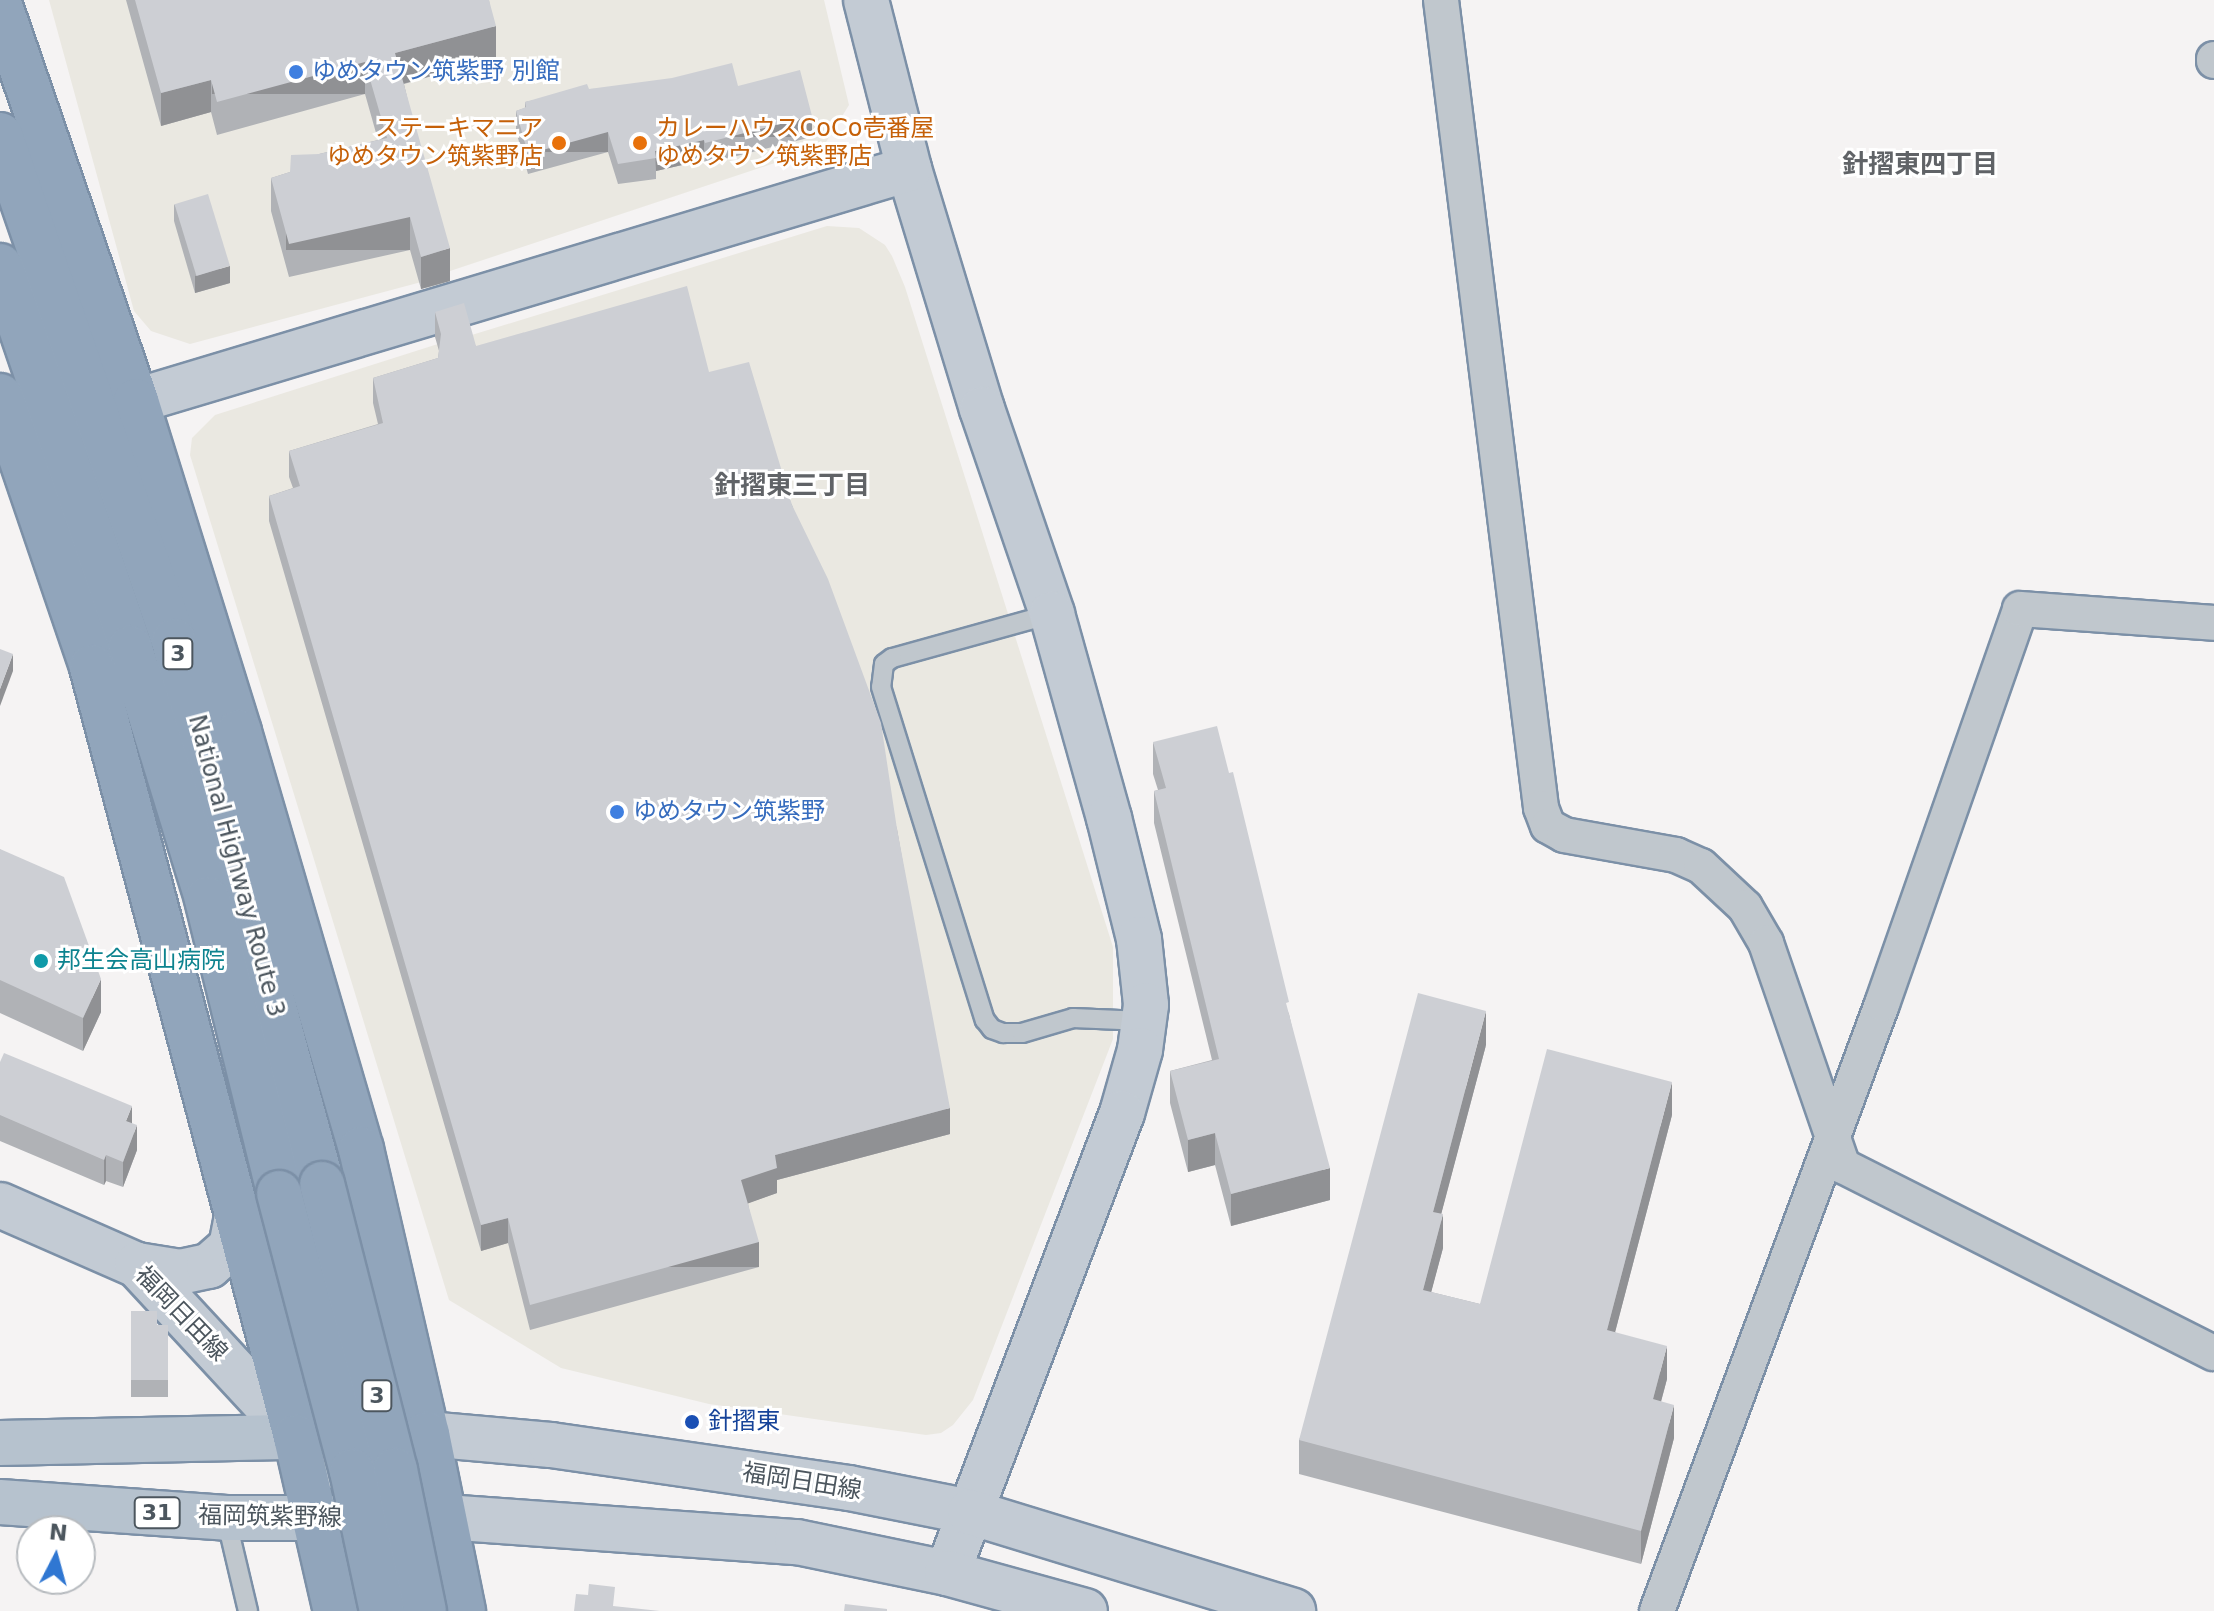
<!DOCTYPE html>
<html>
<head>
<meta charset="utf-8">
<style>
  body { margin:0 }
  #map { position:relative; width:2214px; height:1611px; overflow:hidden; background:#f5f3f3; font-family:"DejaVu Sans","Noto Sans JP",sans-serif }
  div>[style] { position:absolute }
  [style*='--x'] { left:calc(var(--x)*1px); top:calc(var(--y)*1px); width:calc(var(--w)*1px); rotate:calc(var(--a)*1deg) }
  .commercial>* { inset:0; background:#eae8e1 }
  .roads { filter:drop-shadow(2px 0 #7c90a7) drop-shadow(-2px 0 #7c90a7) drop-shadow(0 2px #7c90a7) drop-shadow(0 -2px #7c90a7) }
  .lane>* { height:18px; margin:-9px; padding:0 9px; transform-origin:9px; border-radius:9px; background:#c0c7cd }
  .street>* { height:34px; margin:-17px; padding:0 17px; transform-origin:17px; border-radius:17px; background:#c0c7cd }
  .secondary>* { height:44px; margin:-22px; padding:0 22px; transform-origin:22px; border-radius:22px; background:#c3cbd4 }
  .primary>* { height:44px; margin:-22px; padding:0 22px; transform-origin:22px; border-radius:22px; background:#b6c2ce }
  .highway>* { height:44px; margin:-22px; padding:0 22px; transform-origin:22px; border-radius:22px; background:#91a5bb }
  .bridges { filter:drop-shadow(2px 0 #7c90a7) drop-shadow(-2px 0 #7c90a7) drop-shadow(0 2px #7c90a7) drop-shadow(0 -2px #7c90a7) }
  .highway-bridge>* { height:44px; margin:-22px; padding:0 22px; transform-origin:22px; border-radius:22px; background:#91a5bb }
  .wall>* { inset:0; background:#b0b2b6 }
  .shaded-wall>* { inset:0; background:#909194; transform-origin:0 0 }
  .building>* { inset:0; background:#cdcfd4; transform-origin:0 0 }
  .dots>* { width:22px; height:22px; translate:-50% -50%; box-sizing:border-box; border:4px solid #fff; border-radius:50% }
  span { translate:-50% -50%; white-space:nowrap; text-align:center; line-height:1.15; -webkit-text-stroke:6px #fff; paint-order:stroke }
  .shield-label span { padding:2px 6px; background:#fff; border:2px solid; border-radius:6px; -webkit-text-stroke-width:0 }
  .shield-label { font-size:22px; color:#4c565e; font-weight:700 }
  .shop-label { font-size:24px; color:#366cbe }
  .left { translate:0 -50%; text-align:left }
  .food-label { font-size:24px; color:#c56008 }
  .right { translate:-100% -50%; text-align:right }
  .street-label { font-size:24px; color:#4c565e }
  .culture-label { font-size:24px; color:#0d838f }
  .transit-label { font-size:24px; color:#164399 }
  .neighbourhood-label { font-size:26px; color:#606367; font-weight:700 }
  .north { position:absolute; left:16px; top:1515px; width:80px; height:80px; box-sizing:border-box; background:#fff; border:2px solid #b7bbbf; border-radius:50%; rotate:6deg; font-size:22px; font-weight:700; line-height:32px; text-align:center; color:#4c565e }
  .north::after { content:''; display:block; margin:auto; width:28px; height:36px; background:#3077d2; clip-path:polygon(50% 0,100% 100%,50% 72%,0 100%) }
</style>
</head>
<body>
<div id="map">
  <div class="commercial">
    <div style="clip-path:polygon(49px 0,824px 0,849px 105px,823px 147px,441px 274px,462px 338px,827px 226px,859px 228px,885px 245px,892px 256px,905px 287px,1113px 947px,1113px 1039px,973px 1400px,953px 1425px,941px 1433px,926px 1435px,709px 1404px,561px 1368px,449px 1300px,190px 455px,192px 438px,215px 415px,441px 343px,425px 281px,190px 344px,151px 331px,134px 311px)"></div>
  </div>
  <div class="roads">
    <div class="lane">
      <div style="--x:1051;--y:614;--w:165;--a:164.5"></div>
      <div style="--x:892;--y:658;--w:10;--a:143"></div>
      <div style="--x:884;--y:664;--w:23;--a:97"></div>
      <div style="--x:881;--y:687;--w:349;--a:72.7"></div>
      <div style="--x:985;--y:1020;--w:11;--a:52"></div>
      <div style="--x:992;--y:1029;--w:12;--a:20"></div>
      <div style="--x:1003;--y:1033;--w:19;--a:0"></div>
      <div style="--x:1022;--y:1033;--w:53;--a:-16.4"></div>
      <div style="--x:1073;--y:1018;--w:71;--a:2.4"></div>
      <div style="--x:226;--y:1518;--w:96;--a:76.7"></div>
    </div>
    <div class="street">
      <div style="--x:1441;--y:0;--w:814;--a:82.94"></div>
      <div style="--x:1541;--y:808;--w:19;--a:69"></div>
      <div style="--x:1548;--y:826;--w:18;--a:29"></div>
      <div style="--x:1564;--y:835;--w:114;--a:10.1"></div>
      <div style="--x:1676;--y:855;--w:27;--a:24"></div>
      <div style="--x:1701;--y:866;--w:60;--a:43"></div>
      <div style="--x:1745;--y:907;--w:42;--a:59.7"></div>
      <div style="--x:1766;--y:943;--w:236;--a:71"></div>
      <div style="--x:1843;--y:1166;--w:415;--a:26.8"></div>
      <div style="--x:2214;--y:59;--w:2;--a:90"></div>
      <div style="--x:1657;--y:1611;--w:647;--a:-69.66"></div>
      <div style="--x:1882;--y:1004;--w:418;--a:-70.7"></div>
      <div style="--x:2020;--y:609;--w:195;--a:4.1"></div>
    </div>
    <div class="secondary">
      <div style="--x:866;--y:0;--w:174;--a:75.7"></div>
      <div style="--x:909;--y:169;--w:251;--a:73.1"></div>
      <div style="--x:982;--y:409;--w:217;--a:71.1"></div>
      <div style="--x:1052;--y:614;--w:212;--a:74.4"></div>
      <div style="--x:1109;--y:818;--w:125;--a:76.1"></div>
      <div style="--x:1139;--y:939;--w:66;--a:83.9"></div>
      <div style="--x:1146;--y:1005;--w:45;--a:97.6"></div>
      <div style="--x:1140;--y:1050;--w:66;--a:105.9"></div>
      <div style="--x:1122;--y:1113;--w:492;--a:110.8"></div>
      <div style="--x:136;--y:401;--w:807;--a:-16.71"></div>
      <div style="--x:0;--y:1205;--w:150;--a:23.7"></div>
      <div style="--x:137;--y:1265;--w:234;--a:47.2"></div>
      <div style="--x:296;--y:1437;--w:90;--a:34.6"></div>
      <div style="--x:370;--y:1488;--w:41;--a:22.8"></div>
      <div style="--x:408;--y:1504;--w:39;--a:19"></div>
      <div style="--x:445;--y:1517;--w:353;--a:4.1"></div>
      <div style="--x:797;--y:1542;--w:153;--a:11.7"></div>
      <div style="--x:947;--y:1573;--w:143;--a:15.4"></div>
      <div style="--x:137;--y:1265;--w:44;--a:9.2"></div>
      <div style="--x:180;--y:1272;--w:30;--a:-12"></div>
      <div style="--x:209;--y:1266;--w:29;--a:-41"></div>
      <div style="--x:231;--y:1247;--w:36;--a:-79"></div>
      <div style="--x:391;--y:1435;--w:36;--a:-2"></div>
      <div style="--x:427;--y:1434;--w:124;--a:5.1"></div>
      <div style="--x:551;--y:1445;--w:301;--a:8.2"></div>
      <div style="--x:849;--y:1488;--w:123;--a:11.2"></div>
      <div style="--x:970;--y:1512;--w:338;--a:17"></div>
    </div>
    <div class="primary">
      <div style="--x:0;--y:1443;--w:296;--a:-1.2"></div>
      <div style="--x:0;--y:1502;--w:227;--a:4"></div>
      <div style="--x:226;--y:1518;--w:175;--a:0"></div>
    </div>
    <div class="highway">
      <div style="--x:0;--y:6;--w:418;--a:71"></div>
      <div style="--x:136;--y:401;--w:347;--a:72.7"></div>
      <div style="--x:239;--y:732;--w:434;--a:73.7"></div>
      <div style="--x:361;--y:1149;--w:293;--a:77"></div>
      <div style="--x:427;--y:1434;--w:181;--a:78.5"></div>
      <div style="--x:0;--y:135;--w:535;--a:71.02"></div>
      <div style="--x:174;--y:641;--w:563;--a:74.75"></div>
      <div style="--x:0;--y:266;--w:404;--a:71.2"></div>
      <div style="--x:130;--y:648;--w:263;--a:72.9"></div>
      <div style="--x:207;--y:899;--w:303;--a:76.2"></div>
      <div style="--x:0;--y:396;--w:286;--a:71.2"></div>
      <div style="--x:92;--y:667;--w:797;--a:75.16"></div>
      <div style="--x:296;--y:1437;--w:179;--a:77.1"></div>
    </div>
  </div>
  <div class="bridges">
    <div class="highway-bridge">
      <div style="--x:322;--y:1184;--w:295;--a:75.7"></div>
      <div style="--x:395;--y:1470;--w:144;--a:78.4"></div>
      <div style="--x:279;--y:1193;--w:287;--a:75.3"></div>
      <div style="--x:352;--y:1471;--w:143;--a:77.9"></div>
    </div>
  </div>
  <div class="wall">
    <div style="clip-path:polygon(126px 0,489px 0,496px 58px,404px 84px,450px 281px,421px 289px,410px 250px,289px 277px,271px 211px,271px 178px,290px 172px,319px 154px,378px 140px,365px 94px,217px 135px,211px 112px,161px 126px)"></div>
    <div style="clip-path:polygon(738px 86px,812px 137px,705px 164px,704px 160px,656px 171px,656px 179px,618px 184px,608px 152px,528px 174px,516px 131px,516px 111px,525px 108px,525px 102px,589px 89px)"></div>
    <div style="clip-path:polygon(174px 204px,230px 283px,195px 293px,174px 221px)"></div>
    <div style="clip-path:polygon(435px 312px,476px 346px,709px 372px,792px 505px,897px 829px,950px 1134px,777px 1180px,777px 1193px,748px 1203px,759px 1267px,530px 1330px,508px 1243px,481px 1251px,269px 521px,269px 496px,293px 488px,289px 477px,289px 451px,378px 424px,373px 403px,373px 378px,438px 358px,439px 351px,435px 337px)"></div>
    <div style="clip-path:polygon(1153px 742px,1289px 1014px,1330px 1200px,1231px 1226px,1215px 1165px,1188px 1172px,1170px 1103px,1170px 1071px,1212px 1060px,1154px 823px,1154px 791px,1158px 790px,1153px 774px)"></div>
    <div style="clip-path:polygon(0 849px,101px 1012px,83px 1051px,0 1013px)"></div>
    <div style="clip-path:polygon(1486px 1045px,1441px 1214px,1443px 1248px,1431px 1292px,1480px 1304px,1672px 1115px,1615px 1332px,1667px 1379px,1661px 1401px,1674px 1438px,1641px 1564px,1299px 1474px,1299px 1440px)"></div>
    <div style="clip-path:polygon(0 1062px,132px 1123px,137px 1150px,123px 1187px,106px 1181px,104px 1185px,0 1141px)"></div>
    <div style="clip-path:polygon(131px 1311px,157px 1325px,168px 1325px,168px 1397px,131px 1397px)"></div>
  </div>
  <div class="shaded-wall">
    <div style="clip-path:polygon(496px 26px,496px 58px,395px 86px,395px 53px)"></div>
    <div style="left:365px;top:62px;width:32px;height:153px;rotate:90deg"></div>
    <div style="clip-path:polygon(211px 80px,211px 112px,161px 126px,161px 93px)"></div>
    <div style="left:812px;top:116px;width:21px;height:110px;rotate:90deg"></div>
    <div style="left:608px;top:132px;width:20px;height:83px;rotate:90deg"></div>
    <div style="clip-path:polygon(704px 140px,704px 160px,656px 171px,655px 151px)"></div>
    <div style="left:410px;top:217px;width:33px;height:124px;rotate:90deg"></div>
    <div style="clip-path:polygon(450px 248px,450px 281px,421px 289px,421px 257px)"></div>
    <div style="clip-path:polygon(230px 266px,230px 283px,195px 293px,195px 276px)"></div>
    <div style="clip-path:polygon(13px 654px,13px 671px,0 706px,0 689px)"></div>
    <div style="clip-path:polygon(101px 979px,101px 1012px,83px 1051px,83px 1018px)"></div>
    <div style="clip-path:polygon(1486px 1011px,1486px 1045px,1433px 1245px,1433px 1212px)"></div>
    <div style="clip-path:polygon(1672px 1082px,1672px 1115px,1607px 1363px,1607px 1330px)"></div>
    <div style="clip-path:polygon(132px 1106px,132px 1132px,126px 1121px)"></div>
    <div style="clip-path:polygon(950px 1108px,950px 1134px,777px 1180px,777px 1193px,741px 1206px,741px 1180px,775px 1155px)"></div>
    <div style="clip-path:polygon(137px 1125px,137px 1150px,123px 1187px,123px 1162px)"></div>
    <div style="clip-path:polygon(1215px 1133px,1215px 1165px,1188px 1172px,1188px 1140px)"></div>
    <div style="clip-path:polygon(106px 1155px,106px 1181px,104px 1185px,104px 1160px)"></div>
    <div style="clip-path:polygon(1330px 1168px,1330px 1200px,1231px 1226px,1231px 1194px)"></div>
    <div style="clip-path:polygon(1443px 1214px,1443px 1248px,1423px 1323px,1423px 1290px)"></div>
    <div style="clip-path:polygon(508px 1218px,508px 1243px,481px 1251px,481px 1225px)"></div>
    <div style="left:759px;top:1242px;width:25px;height:238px;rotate:90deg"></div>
    <div style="clip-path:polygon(1667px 1346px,1667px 1379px,1653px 1432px,1653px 1399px)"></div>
    <div style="clip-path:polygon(1674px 1405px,1674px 1438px,1641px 1564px,1641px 1531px)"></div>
  </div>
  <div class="building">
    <div style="clip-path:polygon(135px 0,489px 0,496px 26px,395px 53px,450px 248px,421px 257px,410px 217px,289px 244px,271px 178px,290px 172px,291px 155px,319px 154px,387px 138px,365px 62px,217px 102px,211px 80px,161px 93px)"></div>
    <div style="clip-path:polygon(732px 63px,738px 86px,800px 70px,812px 116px,705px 143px,704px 140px,655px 151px,656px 158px,618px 164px,608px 132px,528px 154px,516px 111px,526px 107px,525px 102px,587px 84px,589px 89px,672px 78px)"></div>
    <div style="left:208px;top:194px;width:75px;height:35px;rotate:73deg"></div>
    <div style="clip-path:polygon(687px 286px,709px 372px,749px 362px,792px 505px,828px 579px,881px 723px,897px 829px,950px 1108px,775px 1155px,777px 1168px,741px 1180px,759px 1242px,530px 1305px,508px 1218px,481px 1225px,269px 496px,300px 486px,289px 451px,383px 423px,373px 378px,438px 358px,441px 334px,435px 312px,464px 303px,476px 346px)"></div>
    <div style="clip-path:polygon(0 649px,13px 654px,0 689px)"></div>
    <div style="clip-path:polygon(1217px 726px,1229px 773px,1233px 772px,1289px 1002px,1286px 1003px,1330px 1168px,1231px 1194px,1215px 1133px,1188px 1140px,1170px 1071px,1219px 1059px,1154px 791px,1166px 788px,1153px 742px)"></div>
    <div style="clip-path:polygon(0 849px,64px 877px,101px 979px,83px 1018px,0 980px)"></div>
    <div style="clip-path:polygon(1418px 993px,1486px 1011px,1433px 1212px,1443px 1214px,1423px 1290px,1480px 1304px,1547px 1049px,1672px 1082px,1607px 1330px,1667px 1346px,1653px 1399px,1674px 1405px,1641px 1531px,1299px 1440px)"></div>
    <div style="clip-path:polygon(4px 1053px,132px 1106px,126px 1121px,137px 1125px,123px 1162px,106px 1155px,104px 1160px,0 1115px,0 1062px)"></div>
    <div style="clip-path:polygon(131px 1311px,157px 1311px,157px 1325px,168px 1325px,168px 1380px,131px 1380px)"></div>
    <div style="clip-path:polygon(589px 1584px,615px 1587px,613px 1606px,660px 1611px,574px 1611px,576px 1594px,588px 1595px)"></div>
    <div style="clip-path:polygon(845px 1604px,887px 1609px,887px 1611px,844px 1611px)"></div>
  </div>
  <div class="dots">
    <div style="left:296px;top:72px;background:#3f7fe0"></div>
    <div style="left:559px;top:143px;background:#e8710a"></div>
    <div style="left:640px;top:143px;background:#e8710a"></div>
    <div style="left:617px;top:812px;background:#3f7fe0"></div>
    <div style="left:41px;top:961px;background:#0f9aa8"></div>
    <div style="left:692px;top:1422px;background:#1a4fb4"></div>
  </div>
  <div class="shield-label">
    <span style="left:178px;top:654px">3</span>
    <span style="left:377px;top:1396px">3</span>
    <span style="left:157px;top:1513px">31</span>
  </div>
  <div class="shop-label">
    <span class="left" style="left:312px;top:72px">ゆめタウン筑紫野 別館</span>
    <span class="left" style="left:633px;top:812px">ゆめタウン筑紫野</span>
  </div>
  <div class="food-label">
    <span class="right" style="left:543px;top:143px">ステーキマニア<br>ゆめタウン筑紫野店</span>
    <span class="left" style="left:656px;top:143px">カレーハウスCoCo壱番屋<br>ゆめタウン筑紫野店</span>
  </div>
  <div class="street-label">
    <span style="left:236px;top:866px;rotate:75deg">National Highway Route 3</span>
    <span style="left:181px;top:1314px;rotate:46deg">福岡日田線</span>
    <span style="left:802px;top:1482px;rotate:9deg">福岡日田線</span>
    <span style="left:270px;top:1517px;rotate:1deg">福岡筑紫野線</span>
  </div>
  <div class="culture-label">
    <span class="left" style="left:57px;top:961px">邦生会高山病院</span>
  </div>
  <div class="transit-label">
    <span class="left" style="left:708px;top:1422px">針摺東</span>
  </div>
  <div class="neighbourhood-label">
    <span style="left:1920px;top:165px">針摺東四丁目</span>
    <span style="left:792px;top:486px">針摺東三丁目</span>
  </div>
  <div class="north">N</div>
</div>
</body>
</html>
